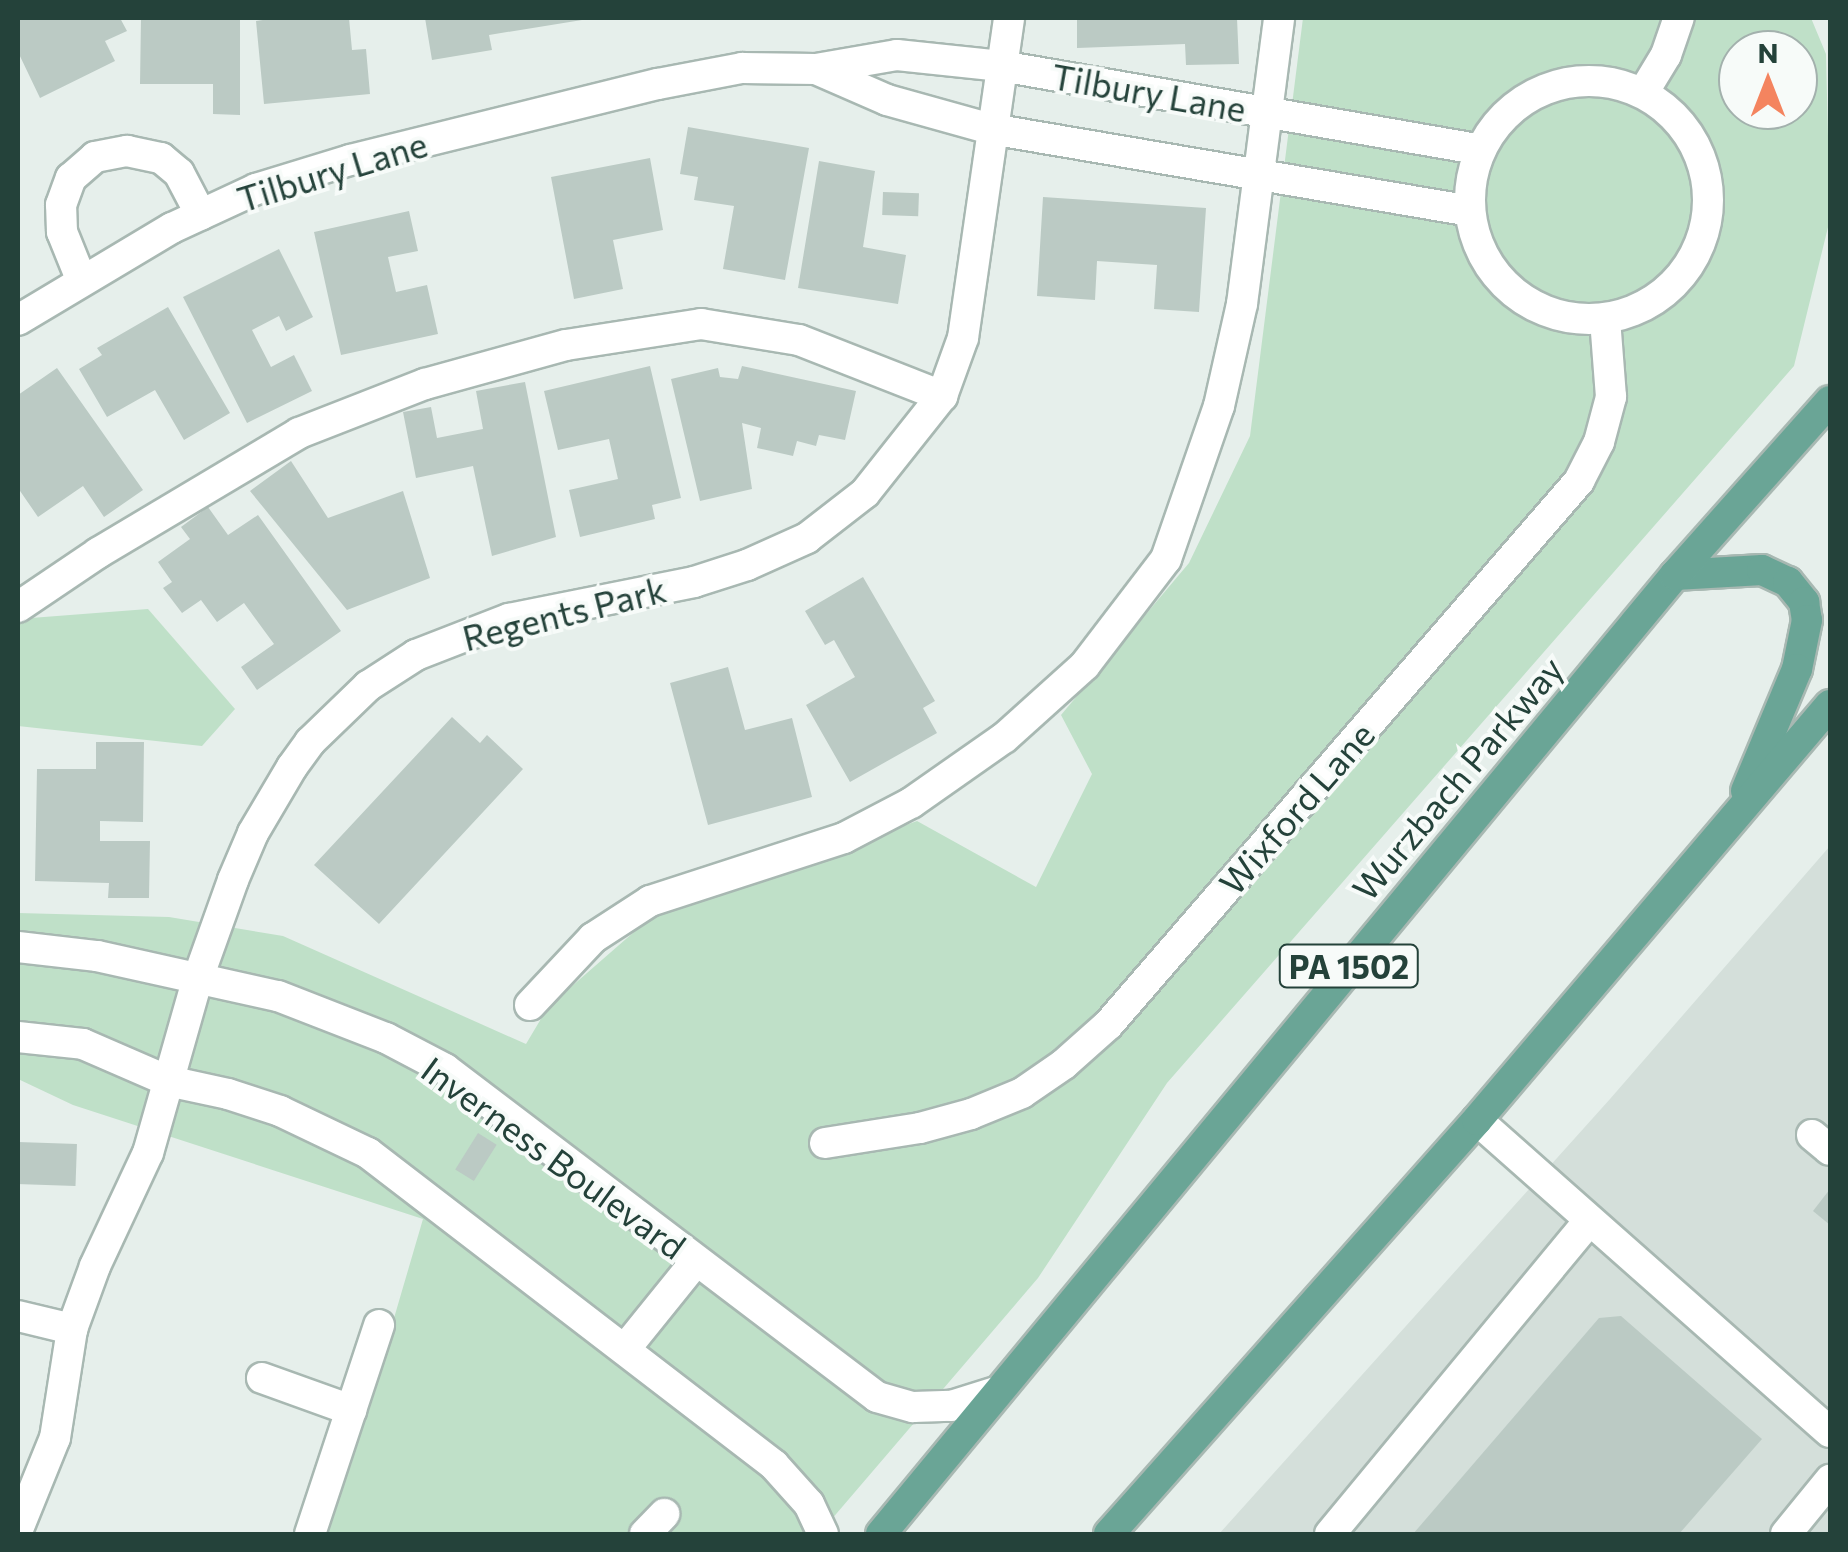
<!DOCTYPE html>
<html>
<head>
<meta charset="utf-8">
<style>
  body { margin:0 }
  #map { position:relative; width:1848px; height:1552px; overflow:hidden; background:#e6efeb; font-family:Commissioner,sans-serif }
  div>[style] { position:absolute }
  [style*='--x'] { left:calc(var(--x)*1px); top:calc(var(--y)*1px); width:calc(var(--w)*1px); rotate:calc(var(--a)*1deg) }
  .built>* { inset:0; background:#d4dfda }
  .green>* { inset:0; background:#bfe0c8 }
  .building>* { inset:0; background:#bbcac4; transform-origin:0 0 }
  .roads { filter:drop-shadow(2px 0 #a8b8b2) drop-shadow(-2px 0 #a8b8b2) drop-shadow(0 2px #a8b8b2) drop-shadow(0 -2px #a8b8b2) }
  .minor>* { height:30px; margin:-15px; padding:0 15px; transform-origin:15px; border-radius:15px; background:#fff }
  .minor>.ring { margin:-15px; padding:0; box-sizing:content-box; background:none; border:30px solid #fff; border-radius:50% }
  .major>* { height:30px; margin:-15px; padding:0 15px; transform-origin:15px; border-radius:15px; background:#6aa596 }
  span { translate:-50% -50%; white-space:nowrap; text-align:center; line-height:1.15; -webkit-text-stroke:8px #f7fbf9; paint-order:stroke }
  .shield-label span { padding:2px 8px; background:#f7fbf9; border:2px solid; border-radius:8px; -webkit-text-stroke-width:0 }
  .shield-label { font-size:32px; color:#24423a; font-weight:700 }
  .street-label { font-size:35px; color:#24423a }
  .frame { position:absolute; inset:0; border:20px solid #24423a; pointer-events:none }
  .north { position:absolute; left:1718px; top:30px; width:100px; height:100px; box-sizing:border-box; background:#f7fbf9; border:2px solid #a3b1ad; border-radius:50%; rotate:0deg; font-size:28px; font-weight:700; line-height:40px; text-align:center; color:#24423a }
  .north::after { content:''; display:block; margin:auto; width:35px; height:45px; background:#f4845f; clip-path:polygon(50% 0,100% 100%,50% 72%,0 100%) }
</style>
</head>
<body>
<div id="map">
  <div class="built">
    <div style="clip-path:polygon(1830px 846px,1830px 1534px,1219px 1534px,1610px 1099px)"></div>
  </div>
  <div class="green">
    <div style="clip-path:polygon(evenodd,1303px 18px,1811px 18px,1826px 54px,1830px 219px,1794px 366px,1167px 1083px,1038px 1278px,819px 1534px,325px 1534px,351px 1465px,423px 1219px,73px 1105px,18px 1079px,18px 913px,169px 917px,283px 936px,526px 1044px,548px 1007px,650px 918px,917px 821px,1036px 887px,1092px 774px,1061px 715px,1189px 563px,1250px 436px,1303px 18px,1738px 50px,1798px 50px,1798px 110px,1738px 110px,1738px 50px)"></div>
    <div style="clip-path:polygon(148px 609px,235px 709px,202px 746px,18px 726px,18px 619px)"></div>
  </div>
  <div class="building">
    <div style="clip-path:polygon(18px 18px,120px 18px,127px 31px,105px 41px,115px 61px,40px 98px,18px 52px)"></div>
    <div style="clip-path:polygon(141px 18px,240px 20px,240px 115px,213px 114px,213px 84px,140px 84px)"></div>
    <div style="clip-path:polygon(276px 18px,349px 18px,352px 50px,366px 49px,370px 94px,264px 104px,256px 21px)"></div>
    <div style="clip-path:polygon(425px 18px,582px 18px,582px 20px,489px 35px,492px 50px,432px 60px)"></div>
    <div style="clip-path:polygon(1077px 18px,1237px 18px,1239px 64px,1186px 65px,1185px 44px,1077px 48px)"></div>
    <div style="clip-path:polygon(688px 127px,809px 148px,785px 280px,723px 269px,734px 206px,694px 200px,698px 177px,680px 174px)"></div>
    <div style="clip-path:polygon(650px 158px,663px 230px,613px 240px,623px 289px,574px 299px,551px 177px)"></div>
    <div style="clip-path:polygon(819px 161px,875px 171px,863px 247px,906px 255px,898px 304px,798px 288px)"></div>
    <div style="left:883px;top:192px;width:36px;height:23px;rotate:2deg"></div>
    <div style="clip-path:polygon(1043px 197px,1206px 208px,1199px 312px,1154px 309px,1157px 265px,1097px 261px,1095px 300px,1037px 296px)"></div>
    <div style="clip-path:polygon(409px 211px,418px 251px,388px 257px,396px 292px,427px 285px,438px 334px,341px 355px,314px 232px)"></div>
    <div style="clip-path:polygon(279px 249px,313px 317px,286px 331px,279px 316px,252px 330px,271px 367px,294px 355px,312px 391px,247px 423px,183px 297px)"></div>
    <div style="clip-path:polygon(168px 307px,230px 413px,184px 440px,155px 390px,107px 417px,79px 369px,102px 355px,97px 348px)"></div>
    <div style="clip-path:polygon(650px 366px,681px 498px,652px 505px,655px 519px,580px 537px,569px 490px,618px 479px,609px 439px,558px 450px,544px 391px)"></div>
    <div style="clip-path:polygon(742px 366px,856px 391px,845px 440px,819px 435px,816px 446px,797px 441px,793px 456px,757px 448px,761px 428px,742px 423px,752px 489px,700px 501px,671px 379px,718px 368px,720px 377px,738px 379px)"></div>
    <div style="clip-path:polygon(57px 368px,143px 490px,104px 517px,83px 486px,38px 517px,18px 488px,18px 395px)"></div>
    <div style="clip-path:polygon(525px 382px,556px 537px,492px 556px,473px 466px,416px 478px,403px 412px,431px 407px,437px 438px,483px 429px,476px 391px)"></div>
    <div style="clip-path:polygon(291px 461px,328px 518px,403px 491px,430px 578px,347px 610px,250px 491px)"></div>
    <div style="clip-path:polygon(208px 507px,228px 535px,258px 515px,341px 631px,257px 690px,241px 667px,274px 644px,244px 603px,217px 622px,201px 600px,182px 613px,163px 588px,172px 582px,158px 562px,190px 539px,181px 527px)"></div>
    <div style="clip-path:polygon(863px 577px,935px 701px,923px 708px,937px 733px,850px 782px,806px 705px,855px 677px,834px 640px,825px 645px,805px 611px)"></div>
    <div style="clip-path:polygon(728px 667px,745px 730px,792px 718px,812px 797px,708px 825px,670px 683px)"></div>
    <div style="clip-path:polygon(452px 717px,480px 743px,487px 735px,523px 769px,379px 924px,314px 865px)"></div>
    <div style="clip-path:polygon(96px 742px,144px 742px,143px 822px,100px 821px,100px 841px,150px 841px,149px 898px,108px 898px,109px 883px,35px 881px,37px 769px,96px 769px)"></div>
    <div style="left:478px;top:1133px;width:22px;height:43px;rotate:32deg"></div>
    <div style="left:18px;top:1142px;width:59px;height:42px;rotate:2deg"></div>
    <div style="clip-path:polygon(1830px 1189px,1830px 1225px,1813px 1211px)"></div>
    <div style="clip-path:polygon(1621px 1316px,1762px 1439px,1679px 1534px,1413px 1534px,1599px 1318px)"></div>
  </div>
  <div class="roads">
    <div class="minor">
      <div style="--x:816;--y:69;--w:77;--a:23.6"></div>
      <div style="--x:887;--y:100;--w:108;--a:15.6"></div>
      <div style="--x:991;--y:129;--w:485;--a:9.7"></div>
      <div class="ring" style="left:1470px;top:81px;width:208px;height:208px"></div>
      <div style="--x:1643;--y:93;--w:44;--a:-58.8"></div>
      <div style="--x:1666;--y:55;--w:39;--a:-71"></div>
      <div style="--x:81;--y:279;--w:51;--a:-112"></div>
      <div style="--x:62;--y:232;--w:27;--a:-92"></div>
      <div style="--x:61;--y:205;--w:29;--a:-70"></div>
      <div style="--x:71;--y:178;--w:32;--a:-41"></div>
      <div style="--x:95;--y:157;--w:33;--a:-11"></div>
      <div style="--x:127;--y:151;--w:35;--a:12"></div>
      <div style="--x:161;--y:158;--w:23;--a:40"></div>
      <div style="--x:179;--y:173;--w:47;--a:62.4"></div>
      <div style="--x:18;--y:320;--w:179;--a:-30.9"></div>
      <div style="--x:172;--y:228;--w:93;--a:-24.9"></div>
      <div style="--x:256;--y:189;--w:98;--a:-17.1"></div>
      <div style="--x:350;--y:160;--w:317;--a:-13.9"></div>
      <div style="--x:658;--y:84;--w:86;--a:-10.8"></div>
      <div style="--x:742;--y:68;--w:74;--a:0.8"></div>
      <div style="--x:816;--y:69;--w:82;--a:-9.8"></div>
      <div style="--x:897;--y:55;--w:105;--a:6"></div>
      <div style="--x:1001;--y:66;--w:486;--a:9.9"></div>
      <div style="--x:18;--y:607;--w:97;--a:-34"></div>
      <div style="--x:98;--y:553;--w:234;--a:-30.8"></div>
      <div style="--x:299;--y:433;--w:135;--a:-21.3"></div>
      <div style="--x:425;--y:384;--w:146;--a:-15.5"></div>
      <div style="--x:566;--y:345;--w:137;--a:-8.8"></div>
      <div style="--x:701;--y:324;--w:99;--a:9.3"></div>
      <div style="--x:799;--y:340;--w:154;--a:21.4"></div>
      <div style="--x:18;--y:947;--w:80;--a:6.5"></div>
      <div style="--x:97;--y:956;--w:185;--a:12.5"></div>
      <div style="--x:278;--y:996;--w:116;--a:21.3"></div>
      <div style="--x:386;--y:1038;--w:67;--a:27.7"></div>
      <div style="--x:445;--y:1069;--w:542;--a:37.21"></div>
      <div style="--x:877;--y:1397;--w:37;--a:16"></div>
      <div style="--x:913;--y:1407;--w:38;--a:-2"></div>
      <div style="--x:951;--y:1406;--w:50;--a:-17.4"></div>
      <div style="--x:530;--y:1005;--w:92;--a:-46.8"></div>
      <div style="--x:593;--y:938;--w:68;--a:-33"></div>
      <div style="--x:650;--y:901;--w:204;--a:-18"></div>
      <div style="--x:844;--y:838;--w:76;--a:-27.6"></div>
      <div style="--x:911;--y:803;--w:113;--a:-35"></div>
      <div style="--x:1004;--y:738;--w:109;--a:-42"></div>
      <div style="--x:1085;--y:665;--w:133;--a:-52.6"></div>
      <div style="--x:1166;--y:559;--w:162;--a:-70.9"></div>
      <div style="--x:1219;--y:406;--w:105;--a:-77.3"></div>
      <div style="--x:1242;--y:304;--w:288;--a:-82.6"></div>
      <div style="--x:18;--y:1037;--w:65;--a:6.1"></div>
      <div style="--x:83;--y:1044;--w:93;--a:23.5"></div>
      <div style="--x:168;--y:1081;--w:61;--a:12.2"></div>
      <div style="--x:228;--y:1094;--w:55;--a:18.1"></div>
      <div style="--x:280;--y:1111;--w:98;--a:25.5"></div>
      <div style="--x:368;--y:1153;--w:512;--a:37.54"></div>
      <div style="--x:774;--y:1465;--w:52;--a:48.1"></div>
      <div style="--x:809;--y:1504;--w:33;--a:65"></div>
      <div style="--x:1477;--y:1120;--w:471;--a:41.5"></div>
      <div style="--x:1812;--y:1135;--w:23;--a:40"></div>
      <div style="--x:825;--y:1143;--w:96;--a:-9"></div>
      <div style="--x:920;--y:1128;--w:53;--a:-15.4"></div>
      <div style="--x:971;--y:1114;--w:55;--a:-22.4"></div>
      <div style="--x:1022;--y:1093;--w:51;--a:-34.6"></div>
      <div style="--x:1064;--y:1064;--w:59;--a:-41.6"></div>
      <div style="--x:1108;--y:1025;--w:720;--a:-49.11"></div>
      <div style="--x:1579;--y:481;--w:44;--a:-62.9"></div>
      <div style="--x:1599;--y:442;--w:47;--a:-75.1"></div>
      <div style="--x:1611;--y:397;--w:78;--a:-94.4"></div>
      <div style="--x:18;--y:1316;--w:56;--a:13.5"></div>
      <div style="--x:625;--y:1349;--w:113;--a:-51.1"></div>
      <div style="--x:262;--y:1378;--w:95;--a:19.8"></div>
      <div style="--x:18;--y:1529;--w:98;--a:-67.9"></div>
      <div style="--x:55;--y:1438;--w:110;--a:-81.1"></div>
      <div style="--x:72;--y:1329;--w:67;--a:-69.9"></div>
      <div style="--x:95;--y:1266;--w:125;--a:-64.9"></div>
      <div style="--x:148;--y:1153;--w:182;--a:-74.1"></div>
      <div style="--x:198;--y:978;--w:104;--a:-70.3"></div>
      <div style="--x:233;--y:880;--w:51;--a:-66.9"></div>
      <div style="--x:253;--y:833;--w:77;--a:-59.4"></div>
      <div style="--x:292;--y:767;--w:31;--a:-54"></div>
      <div style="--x:310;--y:742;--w:81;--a:-44"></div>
      <div style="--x:368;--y:686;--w:57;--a:-32.9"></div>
      <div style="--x:416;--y:655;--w:100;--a:-21.2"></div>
      <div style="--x:509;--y:619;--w:189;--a:-11.3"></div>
      <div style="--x:694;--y:582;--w:56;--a:-17.8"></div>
      <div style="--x:747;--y:565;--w:66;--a:-24.2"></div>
      <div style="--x:807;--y:538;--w:73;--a:-37.8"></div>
      <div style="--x:865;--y:493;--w:124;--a:-51.6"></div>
      <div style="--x:942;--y:396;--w:62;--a:-70.1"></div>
      <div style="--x:963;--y:338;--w:323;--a:-81.8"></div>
      <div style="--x:310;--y:1534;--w:220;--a:-71.7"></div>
      <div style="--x:645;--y:1534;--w:28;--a:-46"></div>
      <div style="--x:1330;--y:1534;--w:406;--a:-50.4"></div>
      <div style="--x:1786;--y:1534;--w:70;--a:-50.8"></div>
    </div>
    <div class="major">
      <div style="--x:1675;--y:575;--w:87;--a:-3.3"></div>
      <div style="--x:1762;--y:570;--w:29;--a:25"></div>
      <div style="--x:1788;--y:582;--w:26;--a:51"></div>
      <div style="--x:1804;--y:602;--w:18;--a:81"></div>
      <div style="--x:1807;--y:620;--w:50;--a:101.5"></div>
      <div style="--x:1797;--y:669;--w:132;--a:112.7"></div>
      <div style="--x:881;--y:1534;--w:1245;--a:-50.38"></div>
      <div style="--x:1675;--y:575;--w:233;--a:-48.3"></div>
      <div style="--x:1109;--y:1534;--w:554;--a:-48.37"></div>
      <div style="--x:1477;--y:1120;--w:545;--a:-49.62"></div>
    </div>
  </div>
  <div class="shield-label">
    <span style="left:1349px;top:966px">PA 1502</span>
  </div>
  <div class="street-label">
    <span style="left:1149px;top:92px;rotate:10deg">Tilbury Lane</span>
    <span style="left:332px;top:171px;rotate:-17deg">Tilbury Lane</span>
    <span style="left:564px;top:613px;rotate:-14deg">Regents Park</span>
    <span style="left:1457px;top:778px;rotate:-50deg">Wurzbach Parkway</span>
    <span style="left:1296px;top:808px;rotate:-49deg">Wixford Lane</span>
    <span style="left:554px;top:1157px;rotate:36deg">Inverness Boulevard</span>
  </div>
  <div class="frame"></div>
  <div class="north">N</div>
</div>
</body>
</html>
